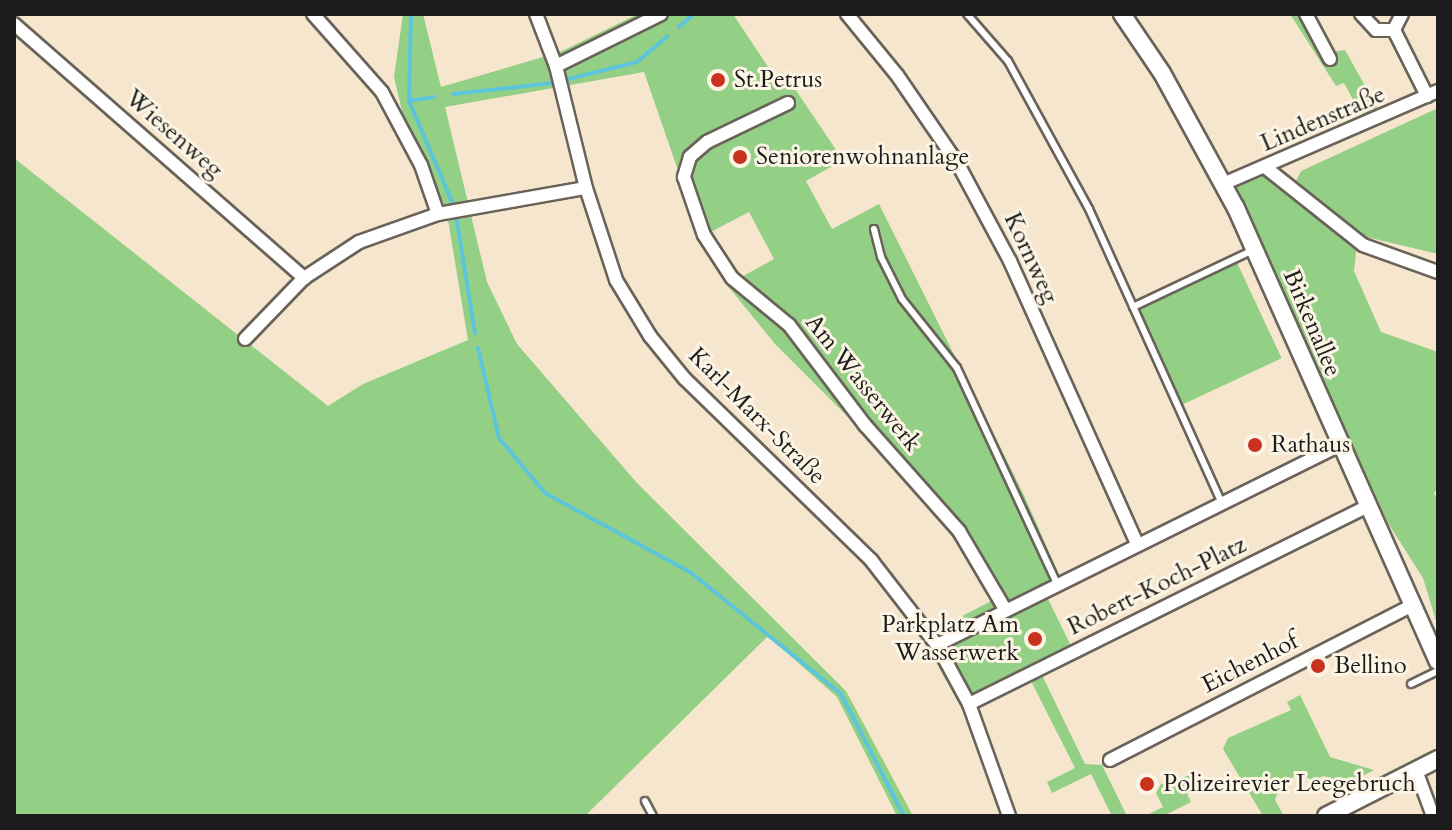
<!DOCTYPE html>
<html>
<head>
<meta charset="utf-8">
<style>
  body { margin:0 }
  #map { position:relative; width:1452px; height:830px; overflow:hidden; background:#f7e6ce; font-family:Cardo,serif }
  div>[style] { position:absolute }
  [style*='--x'] { left:calc(var(--x)*1px); top:calc(var(--y)*1px); width:calc(var(--w)*1px); rotate:calc(var(--a)*1deg) }
  .green>* { inset:0; background:#93d085; transform-origin:0 0 }
  .stream>* { height:4px; margin:-2px; padding:0 2px; transform-origin:2px; border-radius:2px; background:#5dc5d9 }
  .roads { filter:drop-shadow(2px 0 #69635a) drop-shadow(-2px 0 #69635a) drop-shadow(0 2px #69635a) drop-shadow(0 -2px #69635a) }
  .lane>* { height:6px; margin:-3px; padding:0 3px; transform-origin:3px; border-radius:3px; background:#fff }
  .street>* { height:12px; margin:-6px; padding:0 6px; transform-origin:6px; border-radius:6px; background:#fff }
  .secondary>* { height:16px; margin:-8px; padding:0 8px; transform-origin:8px; border-radius:8px; background:#fff }
  .dots>* { width:22px; height:22px; translate:-50% -50%; box-sizing:border-box; border:4px solid #fcf5e5; border-radius:50% }
  span { translate:-50% -50%; white-space:nowrap; text-align:center; line-height:1.15; -webkit-text-stroke:6px #fcf5e5; paint-order:stroke }
  .poi-label { font-size:24px; color:#1c1c1c }
  .left { translate:0 -50%; text-align:left }
  .right { translate:-100% -50%; text-align:right }
  .street-label { font-size:24px; color:#1c1c1c }
  .frame { position:absolute; inset:0; border:16px solid #1c1c1c; pointer-events:none }
</style>
</head>
<body>
<div id="map">
  <div class="green">
    <div style="clip-path:polygon(403px 14px,423px 14px,441px 87px,560px 52px,638px 14px,733px 14px,782px 88px,791px 83px,843px 160px,806px 181px,832px 229px,879px 204px,1023px 493px,1064px 586px,1046px 595px,1076px 656px,1041px 673px,1085px 764px,1102px 765px,1127px 816px,1112px 816px,1091px 774px,1052px 793px,1047px 782px,1075px 768px,1031px 681px,965px 714px,922px 637px,993px 600px,949px 530px,860px 429px,775px 344px,727px 285px,774px 259px,749px 212px,701px 237px,644px 72px,445px 107px,487px 282px,517px 344px,637px 483px,846px 691px,913px 816px,897px 816px,837px 697px,768px 636px,585px 816px,14px 816px,14px 158px,328px 406px,363px 384px,468px 340px,446px 208px,405px 124px,394px 77px)"></div>
    <div style="clip-path:polygon(1290px 14px,1312px 14px,1332px 52px,1345px 50px,1379px 111px,1363px 118px,1344px 83px,1336px 86px)"></div>
    <div style="clip-path:polygon(1438px 108px,1438px 254px,1358px 235px,1354px 271px,1381px 332px,1438px 352px,1438px 488px,1434px 493px,1438px 501px,1438px 627px,1423px 578px,1388px 523px,1236px 187px,1279px 170px,1295px 183px,1301px 171px)"></div>
    <div style="left:1233px;top:254px;width:115px;height:111px;rotate:65deg"></div>
    <div style="clip-path:polygon(1300px 695px,1330px 757px,1374px 770px,1342px 787px,1339px 781px,1323px 776px,1313px 781px,1300px 773px,1281px 784px,1275px 800px,1284px 816px,1263px 816px,1223px 749px,1228px 738px,1291px 710px,1287px 702px)"></div>
    <div style="clip-path:polygon(1194px 774px,1201px 787px,1187px 794px,1191px 802px,1163px 816px,1145px 816px,1163px 807px,1156px 793px,1161px 784px)"></div>
  </div>
  <div class="stream">
    <div style="--x:411;--y:14;--w:87;--a:91.3"></div>
    <div style="--x:409;--y:101;--w:110;--a:66.9"></div>
    <div style="--x:679;--y:27;--w:20;--a:-41"></div>
    <div style="--x:568;--y:79;--w:71;--a:-13.8"></div>
    <div style="--x:637;--y:62;--w:40;--a:-40"></div>
    <div style="--x:453;--y:94;--w:100;--a:-6.3"></div>
    <div style="--x:409;--y:101;--w:25;--a:-9"></div>
    <div style="--x:457;--y:221;--w:114;--a:80.9"></div>
    <div style="--x:478;--y:348;--w:92;--a:76.9"></div>
    <div style="--x:499;--y:438;--w:72;--a:50.1"></div>
    <div style="--x:545;--y:493;--w:165;--a:28.6"></div>
    <div style="--x:690;--y:572;--w:194;--a:38.9"></div>
    <div style="--x:841;--y:694;--w:137;--a:62.7"></div>
  </div>
  <div class="roads">
    <div class="lane">
      <div style="--x:967;--y:14;--w:62;--a:48.9"></div>
      <div style="--x:1008;--y:61;--w:169;--a:61.3"></div>
      <div style="--x:1089;--y:209;--w:321;--a:65.7"></div>
      <div style="--x:874;--y:229;--w:29;--a:76"></div>
      <div style="--x:881;--y:257;--w:47;--a:63.4"></div>
      <div style="--x:902;--y:299;--w:88;--a:51.4"></div>
      <div style="--x:957;--y:368;--w:237;--a:65.1"></div>
      <div style="--x:1133;--y:307;--w:133;--a:-25.4"></div>
      <div style="--x:1411;--y:684;--w:30;--a:-26"></div>
      <div style="--x:645;--y:801;--w:17;--a:62"></div>
    </div>
    <div class="street">
      <div style="--x:313;--y:14;--w:104;--a:48.5"></div>
      <div style="--x:382;--y:92;--w:83;--a:61.9"></div>
      <div style="--x:421;--y:165;--w:52;--a:70.9"></div>
      <div style="--x:536;--y:14;--w:56;--a:69"></div>
      <div style="--x:556;--y:66;--w:126;--a:76.2"></div>
      <div style="--x:586;--y:188;--w:97;--a:71.9"></div>
      <div style="--x:616;--y:280;--w:66;--a:58.7"></div>
      <div style="--x:650;--y:336;--w:55;--a:50.9"></div>
      <div style="--x:685;--y:379;--w:260;--a:44.2"></div>
      <div style="--x:871;--y:560;--w:108;--a:52.2"></div>
      <div style="--x:937;--y:645;--w:67;--a:61.5"></div>
      <div style="--x:969;--y:704;--w:119;--a:70.3"></div>
      <div style="--x:847;--y:14;--w:79;--a:50.7"></div>
      <div style="--x:897;--y:75;--w:108;--a:55.6"></div>
      <div style="--x:958;--y:164;--w:110;--a:61.8"></div>
      <div style="--x:1010;--y:261;--w:310;--a:65.8"></div>
      <div style="--x:1306;--y:14;--w:51;--a:61.9"></div>
      <div style="--x:1361;--y:14;--w:22;--a:47"></div>
      <div style="--x:1376;--y:30;--w:18;--a:0"></div>
      <div style="--x:1402;--y:14;--w:18;--a:117"></div>
      <div style="--x:1394;--y:30;--w:74;--a:63.4"></div>
      <div style="--x:14;--y:24;--w:386;--a:41.2"></div>
      <div style="--x:556;--y:66;--w:117;--a:-26.3"></div>
      <div style="--x:788;--y:103;--w:90;--a:154.3"></div>
      <div style="--x:707;--y:142;--w:23;--a:139"></div>
      <div style="--x:690;--y:157;--w:21;--a:107"></div>
      <div style="--x:684;--y:177;--w:61;--a:71"></div>
      <div style="--x:704;--y:235;--w:51;--a:56.9"></div>
      <div style="--x:732;--y:278;--w:74;--a:39.5"></div>
      <div style="--x:789;--y:325;--w:126;--a:52.8"></div>
      <div style="--x:865;--y:425;--w:142;--a:48.4"></div>
      <div style="--x:959;--y:531;--w:91;--a:59.5"></div>
      <div style="--x:1265;--y:167;--w:125;--a:38.5"></div>
      <div style="--x:1363;--y:245;--w:80;--a:19.8"></div>
      <div style="--x:1223;--y:184;--w:234;--a:-23.4"></div>
      <div style="--x:245;--y:339;--w:85;--a:-46"></div>
      <div style="--x:304;--y:278;--w:66;--a:-33.2"></div>
      <div style="--x:359;--y:242;--w:84;--a:-19.5"></div>
      <div style="--x:438;--y:214;--w:150;--a:-10"></div>
      <div style="--x:937;--y:645;--w:448;--a:-26.4"></div>
      <div style="--x:969;--y:704;--w:443;--a:-26.4"></div>
      <div style="--x:1110;--y:760;--w:338;--a:-27.1"></div>
      <div style="--x:1417;--y:773;--w:46;--a:69.6"></div>
    </div>
    <div class="secondary">
      <div style="--x:1122;--y:14;--w:71;--a:55.9"></div>
      <div style="--x:1162;--y:73;--w:154;--a:61.3"></div>
      <div style="--x:1236;--y:208;--w:496;--a:66"></div>
      <div style="--x:1326;--y:816;--w:126;--a:-27"></div>
    </div>
  </div>
  <div class="dots">
    <div style="left:718px;top:80px;background:#c8321e"></div>
    <div style="left:740px;top:157px;background:#c8321e"></div>
    <div style="left:1255px;top:445px;background:#c8321e"></div>
    <div style="left:1035px;top:639px;background:#c8321e"></div>
    <div style="left:1318px;top:666px;background:#c8321e"></div>
    <div style="left:1147px;top:784px;background:#c8321e"></div>
  </div>
  <div class="poi-label">
    <span class="left" style="left:734px;top:80px">St.Petrus</span>
    <span class="left" style="left:756px;top:157px">Seniorenwohnanlage</span>
    <span class="left" style="left:1271px;top:445px">Rathaus</span>
    <span class="right" style="left:1019px;top:639px">Parkplatz Am<br>Wasserwerk</span>
    <span class="left" style="left:1334px;top:666px">Bellino</span>
    <span class="left" style="left:1163px;top:784px">Polizeirevier Leegebruch</span>
  </div>
  <div class="street-label">
    <span style="left:1323px;top:119px;rotate:-23deg">Lindenstraße</span>
    <span style="left:174px;top:134px;rotate:41deg">Wiesenweg</span>
    <span style="left:1031px;top:258px;rotate:65deg">Kornweg</span>
    <span style="left:1312px;top:323px;rotate:67deg">Birkenallee</span>
    <span style="left:863px;top:383px;rotate:51deg">Am Wasserwerk</span>
    <span style="left:757px;top:416px;rotate:45deg">Karl-Marx-Straße</span>
    <span style="left:1157px;top:586px;rotate:-26deg">Robert-Koch-Platz</span>
    <span style="left:1250px;top:663px;rotate:-27deg">Eichenhof</span>
  </div>
  <div class="frame"></div>
</div>
</body>
</html>
